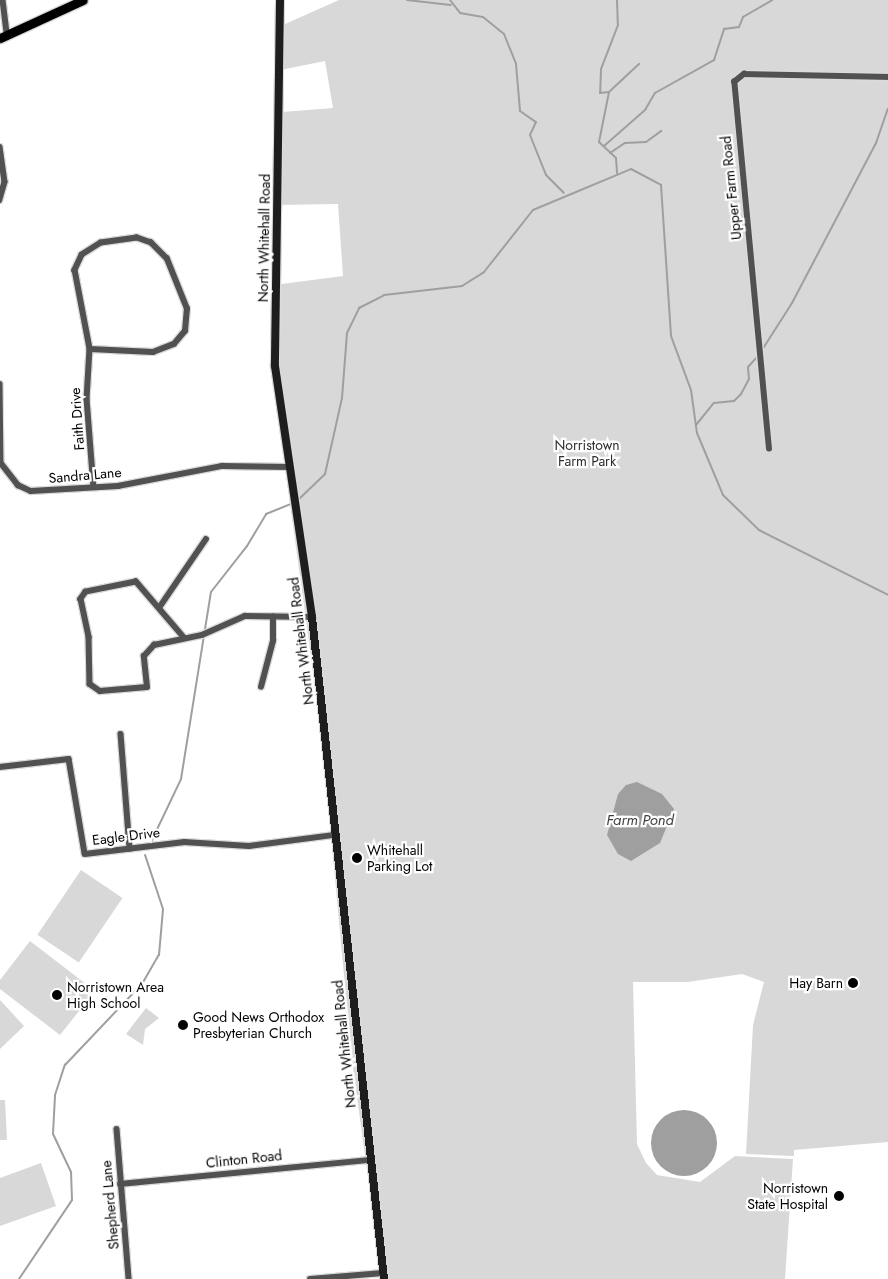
<!DOCTYPE html>
<html>
<head>
<meta charset="utf-8">
<style>
  body { margin:0 }
  #map { position:relative; width:888px; height:1279px; overflow:hidden; background:#fff; font-family:Jost,sans-serif }
  div>[style] { position:absolute }
  [style*='--x'] { left:calc(var(--x)*1px); top:calc(var(--y)*1px); width:calc(var(--w)*1px); rotate:calc(var(--a)*1deg) }
  .green>* { inset:0; background:#d8d8d8; transform-origin:0 0 }
  .water>* { inset:0; background:#9f9f9f }
  .round { border-radius:50% }
  .stream>* { height:2px; margin:-1px; padding:0 1px; transform-origin:1px; border-radius:1px; background:#9f9f9f }
  .roads { filter:drop-shadow(1px 0 #dbdbdb) drop-shadow(-1px 0 #dbdbdb) drop-shadow(0 1px #dbdbdb) drop-shadow(0 -1px #dbdbdb) }
  .street>* { height:5.5px; margin:-2.75px; padding:0 2.75px; transform-origin:2.75px; border-radius:2.75px; background:#515151 }
  .secondary>* { height:8px; margin:-4px; padding:0 4px; transform-origin:4px; border-radius:4px; background:#1e1e1e }
  .primary>* { height:9px; margin:-4.5px; padding:0 4.5px; transform-origin:4.5px; border-radius:4.5px; background:#000 }
  .dots>* { width:14px; height:14px; translate:-50% -50%; box-sizing:border-box; border:2px solid #fff; border-radius:50% }
  span { translate:-50% -50%; white-space:nowrap; text-align:center; line-height:1.15; -webkit-text-stroke:4.5px #fff; paint-order:stroke }
  .street-label { font-size:14px; color:#000 }
  .park-label { font-size:14px; color:#2f2f2f }
  .poi-label { font-size:14px; color:#000 }
  .left { translate:0 -50%; text-align:left }
  .right { translate:-100% -50%; text-align:right }
  .water-label { font-size:15px; color:#404040; font-style:italic }
</style>
</head>
<body>
<div id="map">
  <div class="green">
    <div style="clip-path:polygon(339px 0,888px 0,888px 1142px,794px 1150px,794px 1156px,746px 1154px,753px 1025px,764px 982px,742px 974px,688px 982px,633px 982px,637px 1144px,646px 1163px,657px 1175px,700px 1182px,735px 1156px,793px 1159px,785px 1279px,382px 1279px,352px 1061px,322px 739px,273px 378px,274px 285px,343px 276px,338px 204px,274px 205px,282px 112px,333px 108px,325px 61px,280px 70px,283px 25px)"></div>
    <div style="left:81px;top:870px;width:50px;height:78px;rotate:34deg"></div>
    <div style="clip-path:polygon(30px 941px,95px 991px,60px 1035px,0 989px,0 980px)"></div>
    <div style="clip-path:polygon(0 1000px,24px 1026px,0 1049px)"></div>
    <div style="clip-path:polygon(146px 1008px,159px 1018px,145px 1029px,143px 1045px,126px 1034px)"></div>
    <div style="clip-path:polygon(0 1100px,5px 1100px,7px 1140px,0 1140px)"></div>
    <div style="clip-path:polygon(41px 1163px,56px 1206px,0 1226px,0 1178px)"></div>
  </div>
  <div class="water">
    <div style="clip-path:polygon(637px 782px,662px 794px,674px 809px,660px 843px,631px 861px,618px 854px,607px 835px,618px 794px,626px 785px)"></div>
    <div class="round" style="left:651px;top:1110px;width:66px;height:66px"></div>
  </div>
  <div class="stream">
    <div style="--x:407;--y:0;--w:44;--a:6.5"></div>
    <div style="--x:450;--y:0;--w:16;--a:52"></div>
    <div style="--x:460;--y:13;--w:23;--a:10"></div>
    <div style="--x:483;--y:17;--w:27;--a:39"></div>
    <div style="--x:504;--y:34;--w:32;--a:68"></div>
    <div style="--x:516;--y:64;--w:47;--a:85.1"></div>
    <div style="--x:520;--y:111;--w:19;--a:35"></div>
    <div style="--x:536;--y:122;--w:14;--a:115"></div>
    <div style="--x:530;--y:135;--w:43;--a:68.2"></div>
    <div style="--x:546;--y:175;--w:25;--a:45"></div>
    <div style="--x:617;--y:0;--w:25;--a:88"></div>
    <div style="--x:618;--y:25;--w:47;--a:111.1"></div>
    <div style="--x:601;--y:69;--w:24;--a:92"></div>
    <div style="--x:600;--y:93;--w:9;--a:-6"></div>
    <div style="--x:609;--y:92;--w:51;--a:101.3"></div>
    <div style="--x:599;--y:142;--w:23;--a:43"></div>
    <div style="--x:616;--y:158;--w:15;--a:86"></div>
    <div style="--x:610;--y:91;--w:40;--a:-43"></div>
    <div style="--x:604;--y:146;--w:55;--a:-41.3"></div>
    <div style="--x:645;--y:110;--w:20;--a:-60"></div>
    <div style="--x:655;--y:93;--w:68;--a:-29.2"></div>
    <div style="--x:714;--y:60;--w:33;--a:-72"></div>
    <div style="--x:724;--y:29;--w:15;--a:-8"></div>
    <div style="--x:739;--y:27;--w:11;--a:-68"></div>
    <div style="--x:743;--y:17;--w:34;--a:-30"></div>
    <div style="--x:610;--y:153;--w:18;--a:-34"></div>
    <div style="--x:625;--y:143;--w:21;--a:-3"></div>
    <div style="--x:646;--y:142;--w:19;--a:-36"></div>
    <div style="--x:762;--y:350;--w:56;--a:-57.4"></div>
    <div style="--x:792;--y:303;--w:181;--a:-62.3"></div>
    <div style="--x:876;--y:143;--w:36;--a:-71"></div>
    <div style="--x:696;--y:425;--w:28;--a:-51"></div>
    <div style="--x:714;--y:403;--w:20;--a:-6"></div>
    <div style="--x:734;--y:401;--w:10;--a:-45"></div>
    <div style="--x:741;--y:394;--w:17;--a:-62"></div>
    <div style="--x:749;--y:379;--w:12;--a:-95"></div>
    <div style="--x:748;--y:367;--w:15;--a:-48"></div>
    <div style="--x:297;--y:501;--w:39;--a:-44"></div>
    <div style="--x:325;--y:474;--w:78;--a:-77.4"></div>
    <div style="--x:342;--y:398;--w:65;--a:-85.6"></div>
    <div style="--x:347;--y:333;--w:28;--a:-64"></div>
    <div style="--x:359;--y:308;--w:28;--a:-27"></div>
    <div style="--x:384;--y:295;--w:79;--a:-6.6"></div>
    <div style="--x:462;--y:286;--w:26;--a:-32"></div>
    <div style="--x:484;--y:272;--w:79;--a:-51.7"></div>
    <div style="--x:533;--y:210;--w:106;--a:-22.7"></div>
    <div style="--x:631;--y:169;--w:34;--a:28"></div>
    <div style="--x:661;--y:185;--w:151;--a:86.2"></div>
    <div style="--x:671;--y:336;--w:58;--a:69.7"></div>
    <div style="--x:691;--y:390;--w:43;--a:82.1"></div>
    <div style="--x:697;--y:433;--w:67;--a:67.2"></div>
    <div style="--x:723;--y:495;--w:50;--a:44.2"></div>
    <div style="--x:759;--y:530;--w:144;--a:26.7"></div>
    <div style="--x:151;--y:842;--w:70;--a:-64.5"></div>
    <div style="--x:181;--y:779;--w:189;--a:-80.9"></div>
    <div style="--x:211;--y:592;--w:58;--a:-52"></div>
    <div style="--x:247;--y:546;--w:37;--a:-59"></div>
    <div style="--x:266;--y:514;--w:29;--a:-22"></div>
    <div style="--x:19;--y:1279;--w:95;--a:-56.1"></div>
    <div style="--x:72;--y:1200;--w:28;--a:-92"></div>
    <div style="--x:71;--y:1172;--w:42;--a:-115.3"></div>
    <div style="--x:53;--y:1134;--w:39;--a:-87"></div>
    <div style="--x:55;--y:1095;--w:32;--a:-72"></div>
    <div style="--x:65;--y:1065;--w:112;--a:-46.5"></div>
    <div style="--x:142;--y:984;--w:34;--a:-60"></div>
    <div style="--x:159;--y:955;--w:46;--a:-85"></div>
    <div style="--x:163;--y:909;--w:57;--a:-108.4"></div>
  </div>
  <div class="roads">
    <div class="street">
      <div style="--x:3;--y:0;--w:35;--a:83"></div>
      <div style="--x:0;--y:147;--w:35;--a:82"></div>
      <div style="--x:5;--y:182;--w:19;--a:106"></div>
      <div style="--x:90;--y:349;--w:63;--a:2.7"></div>
      <div style="--x:153;--y:352;--w:22;--a:-21"></div>
      <div style="--x:174;--y:344;--w:17;--a:-50"></div>
      <div style="--x:185;--y:331;--w:22;--a:-85"></div>
      <div style="--x:187;--y:309;--w:54;--a:-111.8"></div>
      <div style="--x:167;--y:259;--w:23;--a:-135"></div>
      <div style="--x:151;--y:243;--w:15;--a:-160"></div>
      <div style="--x:137;--y:238;--w:36;--a:172"></div>
      <div style="--x:101;--y:243;--w:22;--a:148"></div>
      <div style="--x:82;--y:255;--w:17;--a:115"></div>
      <div style="--x:75;--y:270;--w:80;--a:79.2"></div>
      <div style="--x:90;--y:349;--w:50;--a:93.4"></div>
      <div style="--x:87;--y:399;--w:88;--a:85.5"></div>
      <div style="--x:0;--y:384;--w:79;--a:89.3"></div>
      <div style="--x:1;--y:463;--w:28;--a:52"></div>
      <div style="--x:18;--y:485;--w:14;--a:25"></div>
      <div style="--x:31;--y:491;--w:87;--a:-3.3"></div>
      <div style="--x:118;--y:486;--w:106;--a:-10.9"></div>
      <div style="--x:222;--y:466;--w:68;--a:0.8"></div>
      <div style="--x:769;--y:449;--w:369;--a:-95.4"></div>
      <div style="--x:734;--y:82;--w:13;--a:-39"></div>
      <div style="--x:744;--y:74;--w:144;--a:1.2"></div>
      <div style="--x:159;--y:608;--w:83;--a:-55.7"></div>
      <div style="--x:184;--y:638;--w:74;--a:-130.6"></div>
      <div style="--x:136;--y:582;--w:51;--a:168.7"></div>
      <div style="--x:86;--y:592;--w:9;--a:126"></div>
      <div style="--x:81;--y:599;--w:39;--a:78"></div>
      <div style="--x:89;--y:637;--w:47;--a:88.8"></div>
      <div style="--x:90;--y:684;--w:12;--a:35"></div>
      <div style="--x:100;--y:691;--w:47;--a:-4.9"></div>
      <div style="--x:147;--y:687;--w:31;--a:-96"></div>
      <div style="--x:144;--y:656;--w:15;--a:-48"></div>
      <div style="--x:154;--y:645;--w:49;--a:-11.8"></div>
      <div style="--x:202;--y:635;--w:47;--a:-23.8"></div>
      <div style="--x:245;--y:616;--w:67;--a:0.9"></div>
      <div style="--x:261;--y:687;--w:48;--a:-75.4"></div>
      <div style="--x:273;--y:641;--w:24;--a:-90"></div>
      <div style="--x:121;--y:734;--w:115;--a:85.5"></div>
      <div style="--x:0;--y:767;--w:69;--a:-6.6"></div>
      <div style="--x:69;--y:759;--w:96;--a:80.4"></div>
      <div style="--x:85;--y:854;--w:100;--a:-6.9"></div>
      <div style="--x:184;--y:842;--w:65;--a:3.5"></div>
      <div style="--x:249;--y:846;--w:86;--a:-7.4"></div>
      <div style="--x:117;--y:1129;--w:150;--a:85.4"></div>
      <div style="--x:120;--y:1184;--w:251;--a:-5.5"></div>
      <div style="--x:310;--y:1279;--w:73;--a:-4.7"></div>
    </div>
    <div class="secondary">
      <div style="--x:280;--y:0;--w:366;--a:90.8"></div>
      <div style="--x:275;--y:366;--w:254;--a:81.6"></div>
      <div style="--x:312;--y:617;--w:666;--a:83.79"></div>
    </div>
    <div class="primary">
      <div style="--x:0;--y:38;--w:91;--a:-24.6"></div>
    </div>
  </div>
  <div class="dots">
    <div style="left:357px;top:858px;background:#000"></div>
    <div style="left:853px;top:983px;background:#000"></div>
    <div style="left:57px;top:995px;background:#000"></div>
    <div style="left:183px;top:1025px;background:#000"></div>
    <div style="left:839px;top:1196px;background:#000"></div>
  </div>
  <div class="street-label">
    <span style="left:731px;top:188px;rotate:-96deg">Upper Farm Road</span>
    <span style="left:264px;top:238px;rotate:-89deg">North Whitehall Road</span>
    <span style="left:77px;top:419px;rotate:-94deg">Faith Drive</span>
    <span style="left:85px;top:475px;rotate:-5deg">Sandra Lane</span>
    <span style="left:301px;top:641px;rotate:-97deg">North Whitehall Road</span>
    <span style="left:126px;top:836px;rotate:-7deg">Eagle Drive</span>
    <span style="left:344px;top:1044px;rotate:-96deg">North Whitehall Road</span>
    <span style="left:244px;top:1159px;rotate:-6deg">Clinton Road</span>
    <span style="left:110px;top:1205px;rotate:-95deg">Shepherd Lane</span>
  </div>
  <div class="park-label">
    <span style="left:587px;top:453px">Norristown<br>Farm Park</span>
  </div>
  <div class="poi-label">
    <span class="left" style="left:367px;top:858px">Whitehall<br>Parking Lot</span>
    <span class="right" style="left:843px;top:983px">Hay Barn</span>
    <span class="left" style="left:67px;top:995px">Norristown Area<br>High School</span>
    <span class="left" style="left:193px;top:1025px">Good News Orthodox<br>Presbyterian Church</span>
    <span class="right" style="left:828px;top:1196px">Norristown<br>State Hospital</span>
  </div>
  <div class="water-label">
    <span style="left:640px;top:821px">Farm Pond</span>
  </div>
</div>
</body>
</html>
